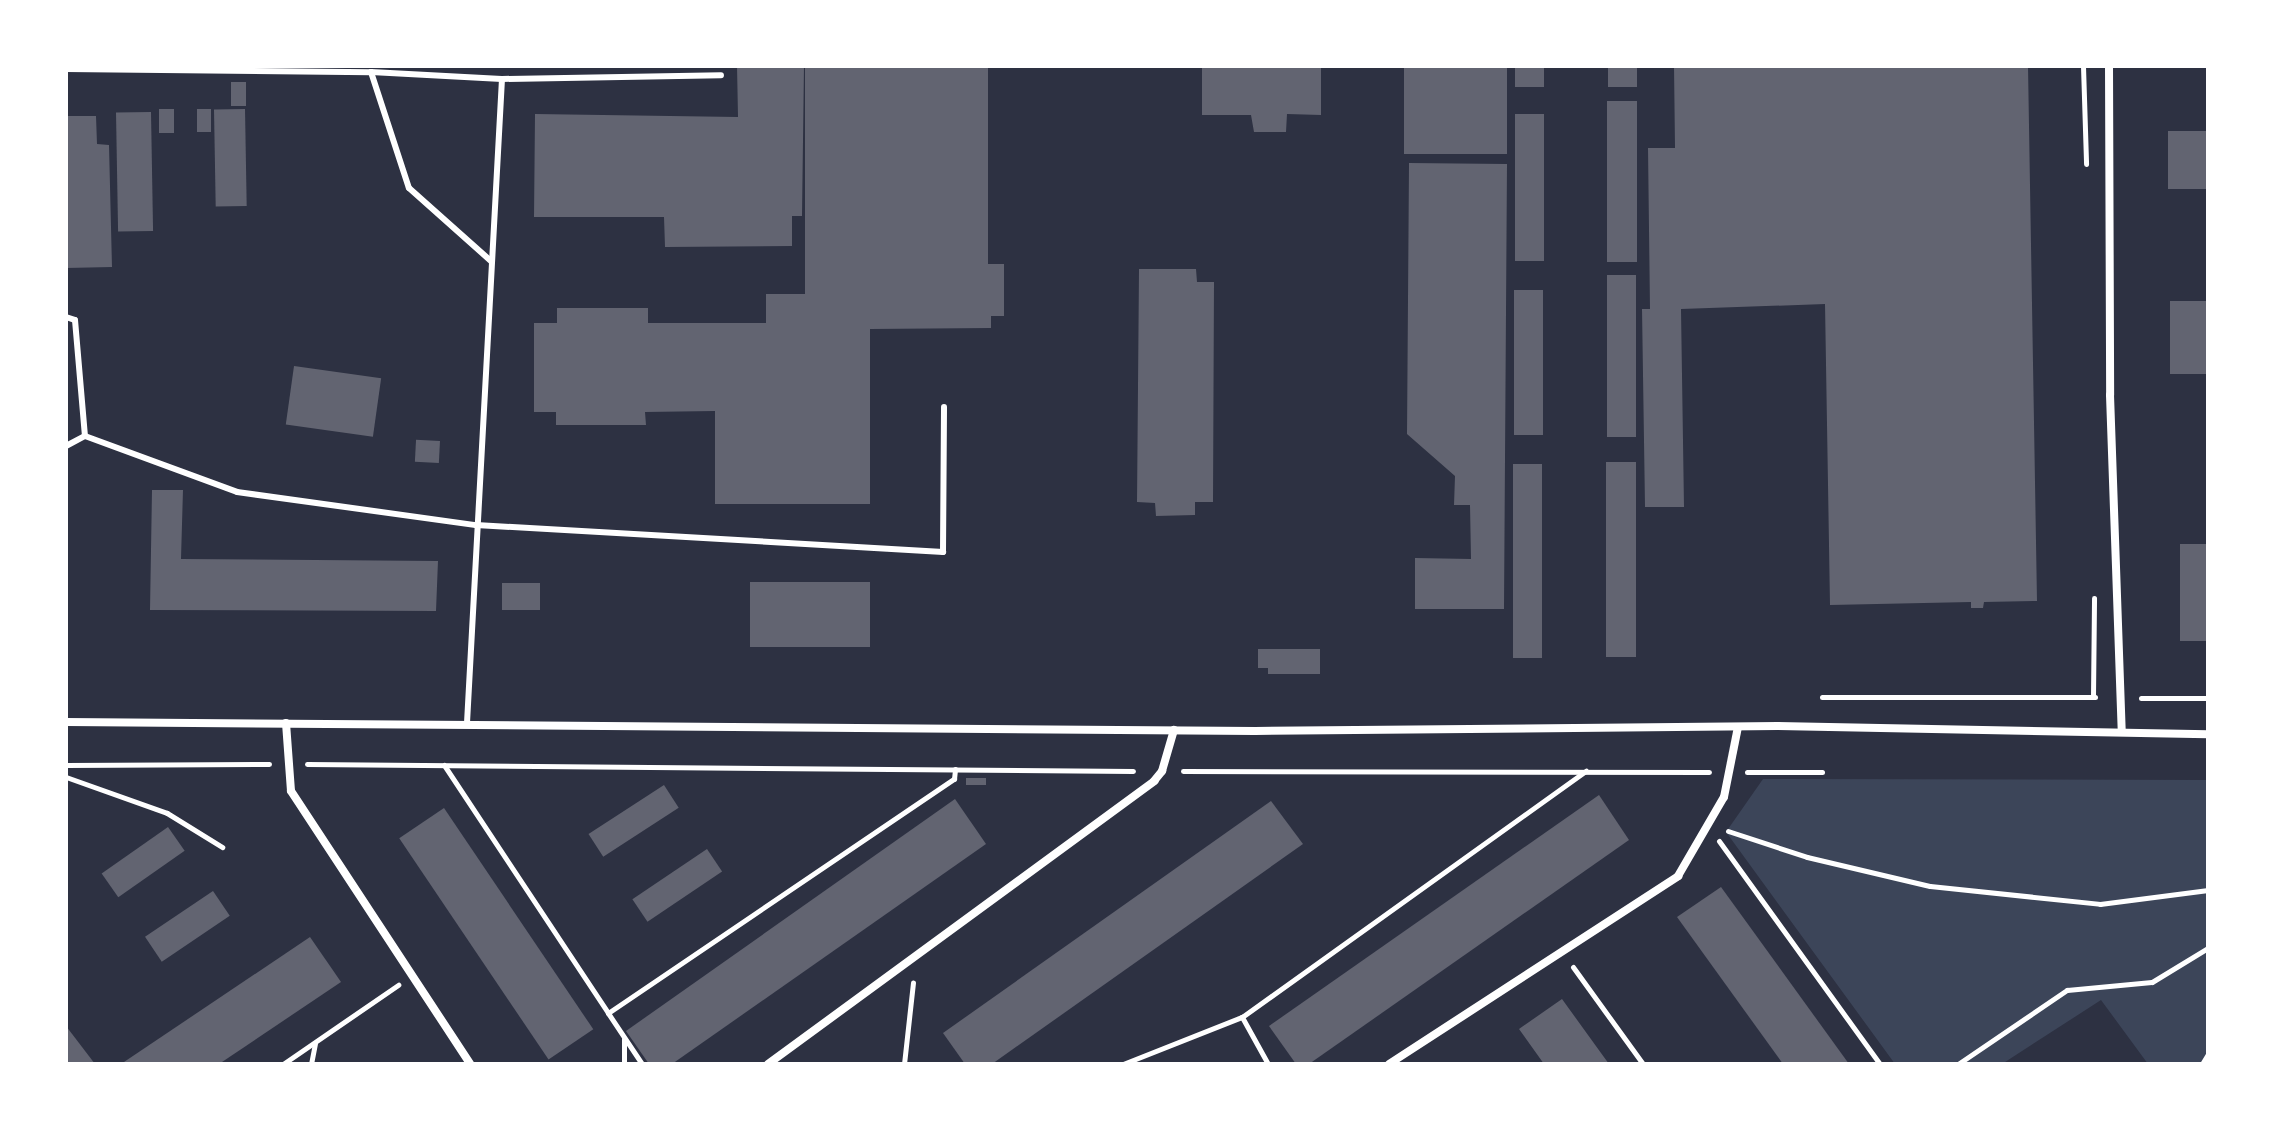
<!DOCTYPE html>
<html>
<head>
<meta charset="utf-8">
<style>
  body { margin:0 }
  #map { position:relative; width:2274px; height:1130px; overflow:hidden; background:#2d3142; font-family:Helvetica,sans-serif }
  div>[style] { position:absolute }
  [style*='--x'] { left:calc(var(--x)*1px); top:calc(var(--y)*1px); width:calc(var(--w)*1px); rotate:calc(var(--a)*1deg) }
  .green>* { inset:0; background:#3c4559 }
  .building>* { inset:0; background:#626471; transform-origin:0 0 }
  .path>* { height:5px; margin:-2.5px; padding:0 2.5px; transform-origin:2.5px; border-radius:2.5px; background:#fff }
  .service>* { height:6px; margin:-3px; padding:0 3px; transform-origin:3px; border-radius:3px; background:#fff }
  .minor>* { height:8px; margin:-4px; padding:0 4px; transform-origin:4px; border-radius:4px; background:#fff }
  span { translate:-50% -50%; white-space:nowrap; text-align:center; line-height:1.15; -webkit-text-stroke:6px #fff; paint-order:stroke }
  .frame { position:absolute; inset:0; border:68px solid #fff; pointer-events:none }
</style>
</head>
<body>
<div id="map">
  <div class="green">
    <div style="clip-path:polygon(1763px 779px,2208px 780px,2208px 1064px,2148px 1064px,2101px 1000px,2002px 1064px,1895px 1064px,1726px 832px)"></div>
  </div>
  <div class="building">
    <div style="clip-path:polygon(737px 66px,804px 66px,802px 216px,792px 216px,792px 246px,665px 247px,664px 217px,534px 217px,535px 114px,738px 117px)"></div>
    <div style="clip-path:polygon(805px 66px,988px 66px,988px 264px,1004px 264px,1004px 316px,991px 316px,991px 328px,870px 329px,870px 504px,715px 504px,715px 411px,645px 412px,646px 425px,556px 425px,556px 412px,534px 412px,534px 323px,557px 323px,557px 308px,648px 308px,648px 323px,766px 323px,766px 294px,805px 294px)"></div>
    <div style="clip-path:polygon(1202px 66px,1321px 66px,1321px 115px,1287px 114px,1286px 132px,1254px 132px,1251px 115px,1202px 115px)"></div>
    <div style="left:1404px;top:66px;width:103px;height:88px"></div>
    <div style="left:1515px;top:66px;width:29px;height:21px"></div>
    <div style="left:1608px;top:66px;width:29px;height:21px"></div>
    <div style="clip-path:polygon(1674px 66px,2028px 66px,2037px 601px,1984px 602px,1983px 608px,1971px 608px,1971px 602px,1830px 605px,1825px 304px,1681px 309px,1684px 507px,1645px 507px,1642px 309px,1650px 309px,1648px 148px,1675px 148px)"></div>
    <div style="left:246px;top:82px;width:24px;height:15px;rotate:90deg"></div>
    <div style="left:1607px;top:101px;width:30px;height:161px"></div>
    <div style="left:159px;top:109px;width:15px;height:24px"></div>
    <div style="left:197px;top:109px;width:14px;height:23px"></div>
    <div style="left:245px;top:109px;width:97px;height:31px;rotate:89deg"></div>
    <div style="left:151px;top:112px;width:119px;height:35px;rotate:89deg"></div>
    <div style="left:1544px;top:114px;width:147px;height:29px;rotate:90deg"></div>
    <div style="clip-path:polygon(67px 116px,96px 116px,97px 144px,109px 145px,112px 267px,66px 268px)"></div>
    <div style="left:2208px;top:131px;width:58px;height:40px;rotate:90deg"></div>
    <div style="clip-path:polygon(1409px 163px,1507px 164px,1504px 609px,1415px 609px,1415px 558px,1471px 559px,1470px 505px,1454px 505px,1455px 476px,1407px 434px)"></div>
    <div style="clip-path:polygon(1139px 269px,1196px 269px,1197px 282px,1214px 282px,1213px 502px,1195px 502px,1195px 515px,1156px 516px,1155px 503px,1137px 502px)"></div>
    <div style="left:1607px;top:275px;width:29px;height:162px"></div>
    <div style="left:1514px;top:290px;width:29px;height:145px"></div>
    <div style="left:2208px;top:301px;width:73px;height:38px;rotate:90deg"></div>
    <div style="left:294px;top:366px;width:88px;height:59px;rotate:8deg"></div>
    <div style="left:440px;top:441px;width:22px;height:24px;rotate:93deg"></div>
    <div style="left:1636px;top:462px;width:195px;height:30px;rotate:90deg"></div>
    <div style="left:1513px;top:464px;width:29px;height:194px"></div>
    <div style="clip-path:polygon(152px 490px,183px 490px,181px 559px,438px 561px,436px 611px,150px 610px)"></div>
    <div style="left:2180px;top:544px;width:28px;height:97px"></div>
    <div style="left:870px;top:582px;width:65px;height:120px;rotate:90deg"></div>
    <div style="left:502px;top:583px;width:38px;height:27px"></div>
    <div style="clip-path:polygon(1258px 649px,1320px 649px,1320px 674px,1268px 674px,1268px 668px,1258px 668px)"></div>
    <div style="left:966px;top:778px;width:20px;height:7px"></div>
    <div style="left:664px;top:785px;width:27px;height:90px;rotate:57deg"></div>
    <div style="clip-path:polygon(1599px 795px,1629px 840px,1309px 1064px,1296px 1064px,1269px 1026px)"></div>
    <div style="clip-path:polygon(955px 799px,986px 844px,672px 1064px,649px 1064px,626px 1031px)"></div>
    <div style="clip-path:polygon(1271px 801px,1303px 844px,992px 1064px,965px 1064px,943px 1033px)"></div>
    <div style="left:444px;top:808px;width:267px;height:54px;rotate:56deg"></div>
    <div style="left:168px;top:827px;width:29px;height:81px;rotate:55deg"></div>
    <div style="left:707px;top:849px;width:27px;height:90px;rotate:56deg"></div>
    <div style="clip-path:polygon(1721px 887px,1750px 927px,1849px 1064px,1783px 1064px,1677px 917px)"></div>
    <div style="left:213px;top:891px;width:30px;height:82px;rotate:56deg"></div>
    <div style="clip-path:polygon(310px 937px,341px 982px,219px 1064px,121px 1064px)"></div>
    <div style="clip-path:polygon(1562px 999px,1601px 1053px,1609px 1064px,1544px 1064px,1519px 1029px)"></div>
    <div style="clip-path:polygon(66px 1026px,95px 1064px,66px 1064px)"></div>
  </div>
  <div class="path">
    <div style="--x:2083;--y:66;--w:98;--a:88.2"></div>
    <div style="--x:1822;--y:697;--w:273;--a:0"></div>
    <div style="--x:2093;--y:697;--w:99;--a:-89.4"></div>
    <div style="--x:2141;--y:698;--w:67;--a:0"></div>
    <div style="--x:307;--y:764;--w:826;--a:0.49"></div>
    <div style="--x:66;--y:765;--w:203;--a:-0.3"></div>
    <div style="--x:444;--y:765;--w:297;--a:56.5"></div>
    <div style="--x:608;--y:1013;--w:418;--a:-34.1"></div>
    <div style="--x:954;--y:779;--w:10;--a:-84"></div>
    <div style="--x:1183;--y:771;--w:526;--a:0.11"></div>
    <div style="--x:1747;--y:772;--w:75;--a:0"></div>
    <div style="--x:66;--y:777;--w:107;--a:19.6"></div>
    <div style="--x:167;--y:813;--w:65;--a:31.7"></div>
    <div style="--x:1728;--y:831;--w:83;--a:18.2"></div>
    <div style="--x:1807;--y:857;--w:126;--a:13.3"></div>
    <div style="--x:1930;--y:886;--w:171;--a:6"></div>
    <div style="--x:2100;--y:904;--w:109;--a:-7.4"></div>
    <div style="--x:1719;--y:841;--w:275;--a:54.2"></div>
    <div style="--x:1573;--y:967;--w:120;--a:54.2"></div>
    <div style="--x:608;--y:1013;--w:61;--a:56.3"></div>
    <div style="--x:283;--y:1064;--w:140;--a:-34.5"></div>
    <div style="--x:311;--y:1064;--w:21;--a:-79"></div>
    <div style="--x:624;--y:1064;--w:25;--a:-90"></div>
    <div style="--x:904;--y:1064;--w:82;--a:-83.7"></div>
    <div style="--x:1123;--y:1064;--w:128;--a:-21.6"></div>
    <div style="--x:1268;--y:1064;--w:54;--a:-119"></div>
    <div style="--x:1242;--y:1017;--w:423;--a:-35.6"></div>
    <div style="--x:1958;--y:1064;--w:132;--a:-34.2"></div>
    <div style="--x:2067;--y:990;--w:85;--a:-5.4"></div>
    <div style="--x:2152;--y:982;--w:66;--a:-31.3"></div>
    <div style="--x:2202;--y:1064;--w:12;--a:-59"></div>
  </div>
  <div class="service">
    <div style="--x:66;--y:69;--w:305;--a:0.6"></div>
    <div style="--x:371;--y:72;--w:131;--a:3.1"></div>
    <div style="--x:371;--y:72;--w:122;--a:71.9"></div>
    <div style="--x:409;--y:188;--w:110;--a:41.7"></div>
    <div style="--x:66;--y:317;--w:9;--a:18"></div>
    <div style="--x:75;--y:320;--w:116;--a:85.1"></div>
    <div style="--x:85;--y:436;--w:162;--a:20.2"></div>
    <div style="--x:237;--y:492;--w:241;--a:7.9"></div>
    <div style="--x:476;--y:525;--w:468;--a:3.3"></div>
    <div style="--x:943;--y:552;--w:145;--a:-89.6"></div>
    <div style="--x:66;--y:446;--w:21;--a:-28"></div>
    <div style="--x:467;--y:723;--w:645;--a:-86.89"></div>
    <div style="--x:502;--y:79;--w:219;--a:-1"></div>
  </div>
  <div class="minor">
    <div style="--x:2109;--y:66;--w:329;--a:89.8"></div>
    <div style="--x:2110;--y:395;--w:336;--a:88"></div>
    <div style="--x:66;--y:722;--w:1189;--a:0.43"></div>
    <div style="--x:1255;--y:731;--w:523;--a:-0.55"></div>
    <div style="--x:1778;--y:726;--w:430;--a:1.1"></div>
    <div style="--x:286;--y:723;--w:68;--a:85.8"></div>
    <div style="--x:291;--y:791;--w:326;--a:56.7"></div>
    <div style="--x:768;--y:1064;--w:479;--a:-36.2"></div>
    <div style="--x:1154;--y:781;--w:13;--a:-51"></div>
    <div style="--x:1162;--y:771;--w:43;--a:-73.7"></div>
    <div style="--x:1389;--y:1064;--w:345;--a:-33"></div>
    <div style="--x:1678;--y:876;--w:91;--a:-59.8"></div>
    <div style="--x:1724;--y:797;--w:71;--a:-78.7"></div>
  </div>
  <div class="frame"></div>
</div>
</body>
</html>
